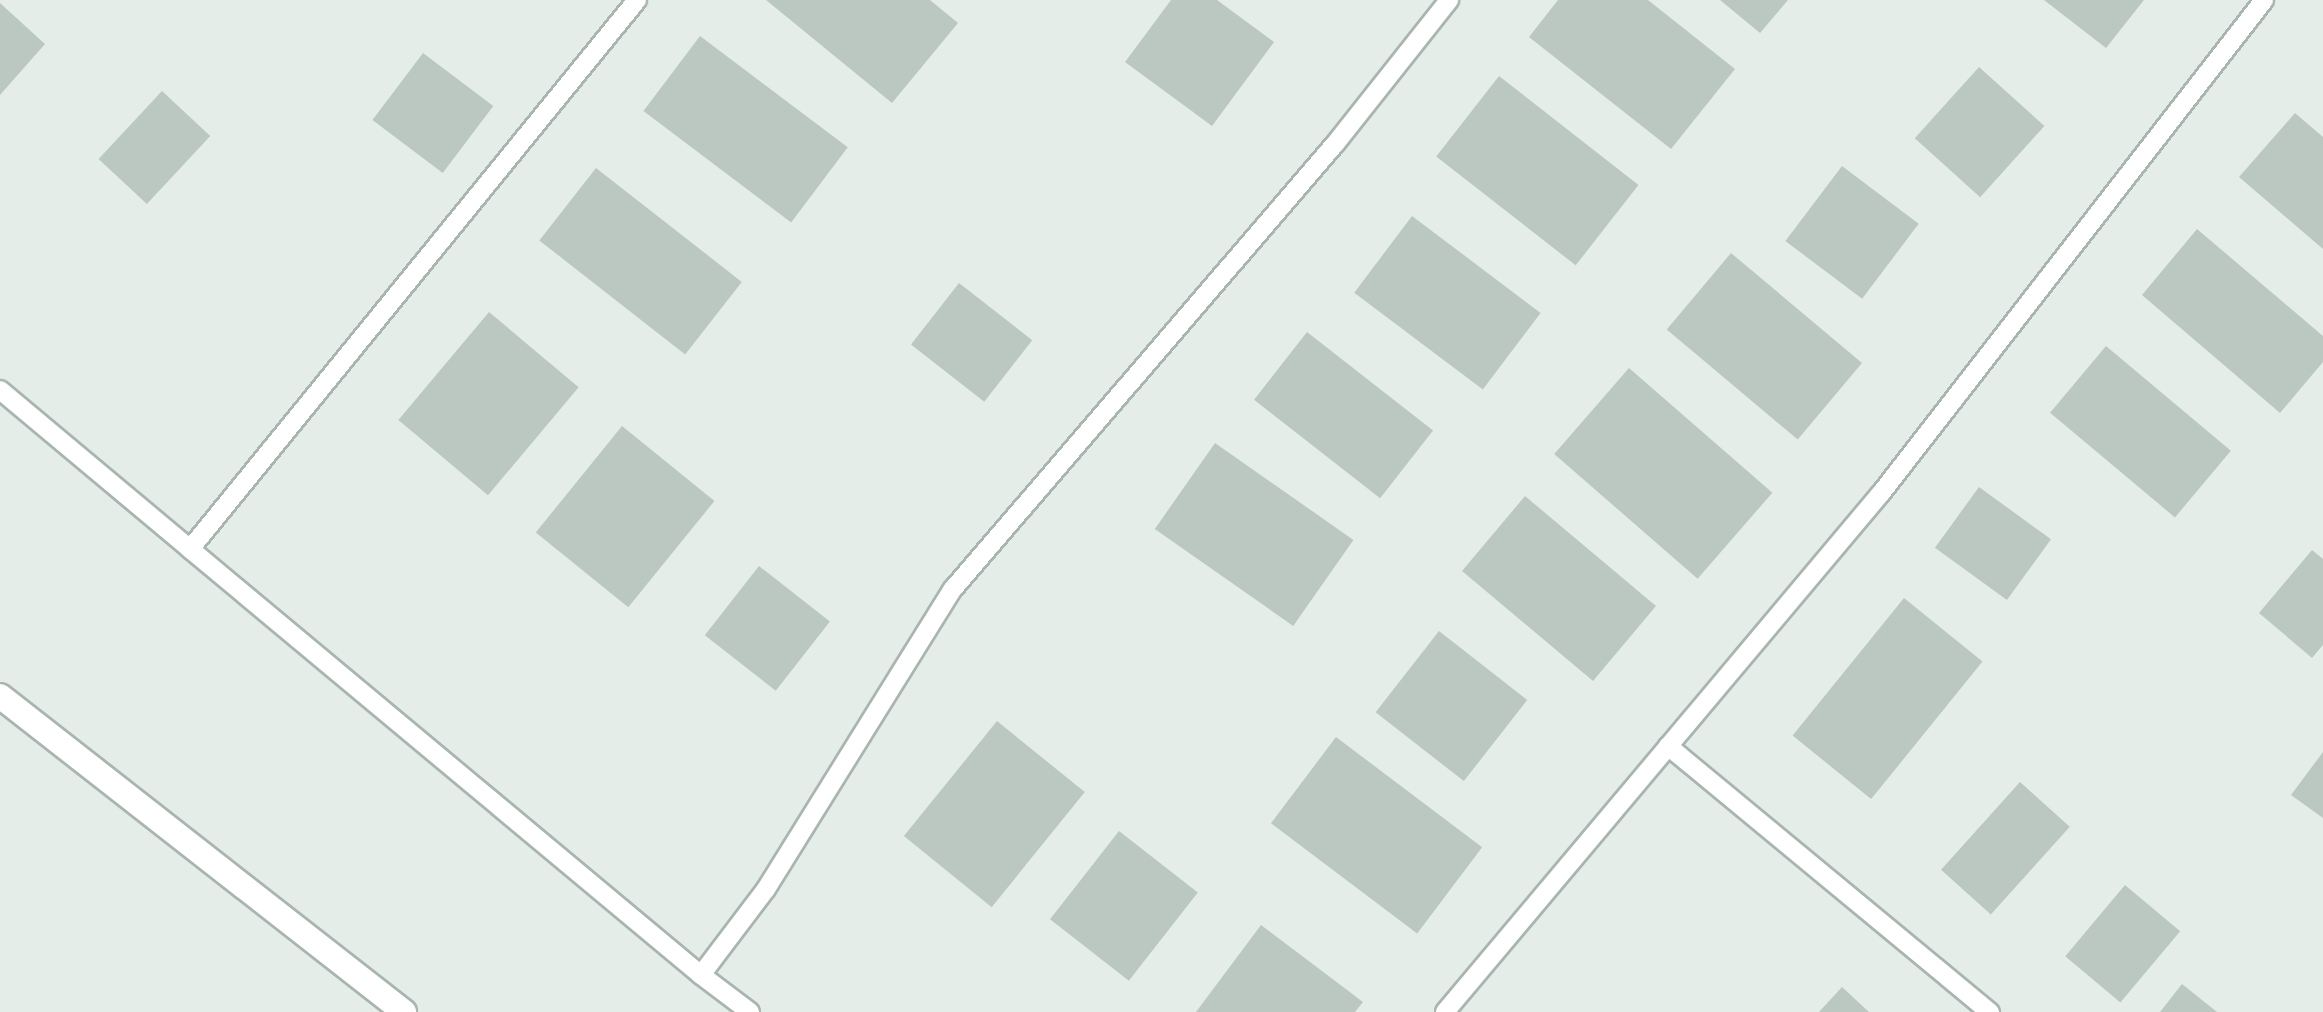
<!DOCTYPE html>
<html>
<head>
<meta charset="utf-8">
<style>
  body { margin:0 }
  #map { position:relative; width:2323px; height:1012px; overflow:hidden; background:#e5ede9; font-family:Roboto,sans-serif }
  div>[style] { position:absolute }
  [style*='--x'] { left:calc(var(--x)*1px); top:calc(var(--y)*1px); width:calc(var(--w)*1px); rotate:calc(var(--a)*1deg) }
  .building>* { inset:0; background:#bbc8c2; transform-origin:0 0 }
  .roads { filter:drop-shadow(2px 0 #a8b5b0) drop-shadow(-2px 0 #a8b5b0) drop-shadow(0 2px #a8b5b0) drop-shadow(0 -2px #a8b5b0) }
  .lane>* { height:18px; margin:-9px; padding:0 9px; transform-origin:9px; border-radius:9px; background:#fff }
  .secondary>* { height:24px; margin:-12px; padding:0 12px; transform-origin:12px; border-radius:12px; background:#fff }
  span { translate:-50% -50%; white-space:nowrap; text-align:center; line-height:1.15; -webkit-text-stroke:8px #f6faf8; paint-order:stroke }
</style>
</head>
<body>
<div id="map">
  <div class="building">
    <div style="clip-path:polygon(766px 0,930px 0,958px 23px,892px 103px)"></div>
    <div style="clip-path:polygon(1171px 0,1217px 0,1274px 42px,1212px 126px,1125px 62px)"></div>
    <div style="clip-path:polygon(1558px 0,1648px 0,1735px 69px,1671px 149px,1529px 37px)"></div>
    <div style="clip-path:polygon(1720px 0,1788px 0,1760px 33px)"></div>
    <div style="clip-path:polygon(2044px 0,2144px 0,2106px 48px)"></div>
    <div style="clip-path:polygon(0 3px,45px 44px,0 95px)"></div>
    <div style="left:700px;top:36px;width:185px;height:94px;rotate:37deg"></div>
    <div style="left:423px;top:53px;width:88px;height:84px;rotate:37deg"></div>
    <div style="left:1979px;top:67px;width:88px;height:96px;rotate:42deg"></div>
    <div style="left:1499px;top:76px;width:177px;height:102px;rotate:38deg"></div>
    <div style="left:162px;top:91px;width:66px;height:93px;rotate:43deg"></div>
    <div style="clip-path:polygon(2295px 113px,2323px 137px,2323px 249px,2239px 177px)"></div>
    <div style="left:1842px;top:166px;width:96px;height:94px;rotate:37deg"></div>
    <div style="left:596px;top:168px;width:185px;height:92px;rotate:38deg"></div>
    <div style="left:1412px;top:216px;width:161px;height:96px;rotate:37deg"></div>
    <div style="clip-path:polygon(2197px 229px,2323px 336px,2323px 362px,2280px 413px,2142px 295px)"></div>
    <div style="left:1731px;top:253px;width:171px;height:100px;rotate:40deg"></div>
    <div style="left:959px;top:283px;width:93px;height:78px;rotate:38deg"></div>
    <div style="left:489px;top:312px;width:117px;height:141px;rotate:40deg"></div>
    <div style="left:1307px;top:332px;width:160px;height:86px;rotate:38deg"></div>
    <div style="left:2106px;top:346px;width:163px;height:87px;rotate:40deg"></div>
    <div style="left:1629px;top:368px;width:190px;height:114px;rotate:41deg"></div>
    <div style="left:622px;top:426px;width:119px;height:137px;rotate:39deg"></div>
    <div style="left:1215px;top:443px;width:169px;height:105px;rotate:35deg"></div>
    <div style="left:1979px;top:487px;width:89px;height:75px;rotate:36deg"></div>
    <div style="left:1525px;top:496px;width:171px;height:98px;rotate:40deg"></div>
    <div style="clip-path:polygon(2312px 550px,2323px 559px,2323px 645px,2312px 658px,2259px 613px)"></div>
    <div style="left:759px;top:566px;width:90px;height:88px;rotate:38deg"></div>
    <div style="left:1904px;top:598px;width:101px;height:177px;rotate:39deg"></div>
    <div style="left:1439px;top:631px;width:112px;height:103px;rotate:38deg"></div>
    <div style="left:997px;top:721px;width:113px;height:148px;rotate:39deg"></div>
    <div style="left:1336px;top:737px;width:183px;height:108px;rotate:37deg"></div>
    <div style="clip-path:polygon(2323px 752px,2323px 818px,2291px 795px)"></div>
    <div style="left:2020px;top:782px;width:67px;height:118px;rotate:42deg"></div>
    <div style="left:1119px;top:831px;width:100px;height:112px;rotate:38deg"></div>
    <div style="left:2125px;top:885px;width:72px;height:93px;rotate:40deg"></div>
    <div style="clip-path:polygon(1261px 925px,1363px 1002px,1355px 1012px,1196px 1012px)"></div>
    <div style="clip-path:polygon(2182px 984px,2217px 1012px,2160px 1012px)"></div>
    <div style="clip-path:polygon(1842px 987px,1869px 1012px,1819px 1012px)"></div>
  </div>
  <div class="roads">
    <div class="lane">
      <div style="--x:637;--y:0;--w:708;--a:129.15"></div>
      <div style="--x:190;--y:549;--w:665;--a:39.82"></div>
      <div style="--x:0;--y:390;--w:248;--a:39.9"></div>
      <div style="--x:1668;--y:746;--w:418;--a:39.6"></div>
      <div style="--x:750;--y:1012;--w:61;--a:-142.9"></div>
      <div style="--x:701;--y:975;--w:108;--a:-52.9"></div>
      <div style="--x:766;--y:889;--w:354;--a:-58.1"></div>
      <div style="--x:953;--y:589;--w:586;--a:-49.36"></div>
      <div style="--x:1335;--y:144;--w:184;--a:-51.6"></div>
      <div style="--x:1445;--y:1012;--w:679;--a:-49.96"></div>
      <div style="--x:1882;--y:492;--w:623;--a:-52.17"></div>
    </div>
    <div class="secondary">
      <div style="--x:0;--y:696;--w:513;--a:38.03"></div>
    </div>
  </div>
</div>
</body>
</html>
